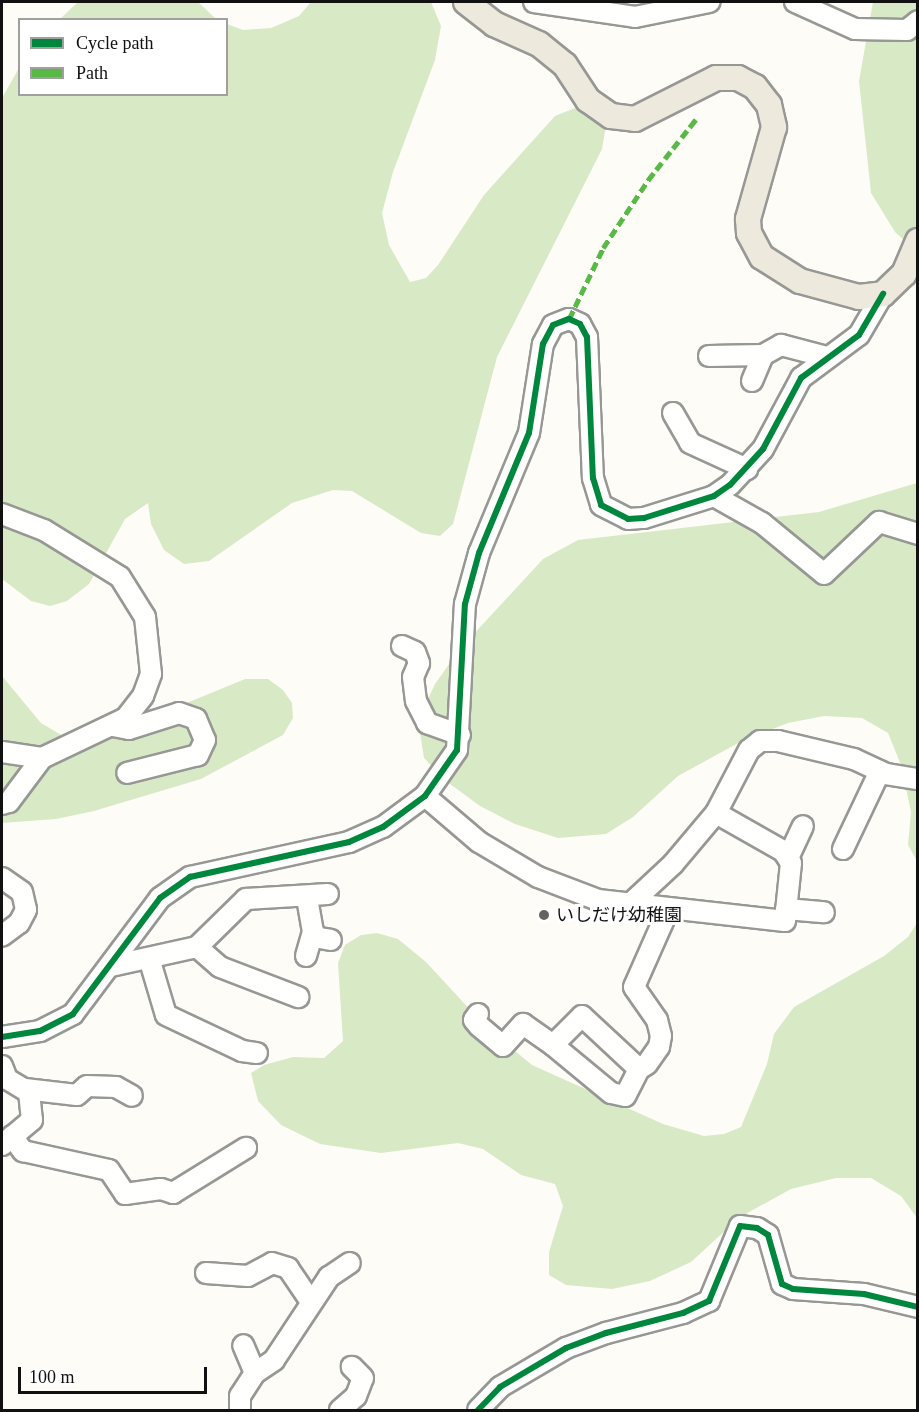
<!DOCTYPE html>
<html>
<head>
<meta charset="utf-8">
<style>
  body { margin:0 }
  #map { position:relative; width:919px; height:1412px; overflow:hidden; background:#fdfcf7; font-family:"Times New Roman","Noto Sans JP",serif }
  div>[style] { position:absolute }
  [style*='--x'] { left:calc(var(--x)*1px); top:calc(var(--y)*1px); width:calc(var(--w)*1px); rotate:calc(var(--a)*1deg) }
  .forest>* { inset:0; background:#d8eac5 }
  .roads { filter:drop-shadow(2px 0 #979795) drop-shadow(-2px 0 #979795) drop-shadow(0 2px #979795) drop-shadow(0 -2px #979795) }
  .minor>* { height:20px; margin:-10px; padding:0 10px; transform-origin:10px; border-radius:10px; background:#fffffe }
  .major>* { height:24px; margin:-12px; padding:0 12px; transform-origin:12px; border-radius:12px; background:#ede9dc }
  .quiet>* { height:4.5px; margin-top:-2.25px; transform-origin:0; background:repeating-linear-gradient(90deg,#58b947 0 9px,transparent 0 13.5px) }
  .cycleway>* { height:6px; margin:-3px; padding:0 3px; transform-origin:3px; border-radius:3px; background:#00873e }
  .dots>* { width:16px; height:16px; translate:-50% -50%; box-sizing:border-box; border:3px solid #fff; border-radius:50% }
  span { translate:-50% -50%; white-space:nowrap; text-align:center; line-height:1.15; -webkit-text-stroke:6px #fff; paint-order:stroke }
  .poi-label { font-size:18px; color:#111 }
  .left { translate:0 -50%; text-align:left }
  .frame { position:absolute; inset:0; border:3px solid #111; pointer-events:none }
  .legend { position:absolute; left:18px; top:18px; width:210px; height:78px; box-sizing:border-box; background:#fff; border:2px solid #a0a0a0; margin:0; padding:8px 10px; list-style:none; font-size:18px; color:#111 }
  .legend li { display:flex; align-items:center; gap:12px; height:30px }
  .legend b { width:30px; border:2px solid #a0a0a0 }
  .scale { position:absolute; left:18px; top:1367px; width:189px; height:27px; box-sizing:border-box; border:3px solid #111; border-top:0; padding-left:8px; font-size:18px; line-height:21px; white-space:nowrap; color:#111; -webkit-text-stroke:4px #fff; paint-order:stroke }
</style>
</head>
<body>
<div id="map">
  <div class="forest">
    <div style="clip-path:polygon(78px 2px,198px 2px,216px 19px,60px 19px)"></div>
    <div style="clip-path:polygon(311px 2px,431px 2px,441px 26px,435px 60px,393px 172px,382px 213px,389px 245px,410px 282px,426px 278px,438px 265px,484px 195px,555px 116px,580px 106px,607px 120px,602px 149px,497px 357px,453px 524px,440px 536px,421px 533px,352px 491px,333px 490px,292px 503px,209px 561px,184px 564px,164px 550px,151px 524px,148px 503px,125px 519px,89px 584px,67px 601px,50px 606px,31px 601px,2px 579px,2px 98px,19px 68px,20px 94px,226px 94px,227px 24px,243px 30px,271px 28px,299px 16px)"></div>
    <div style="clip-path:polygon(873px 2px,917px 2px,917px 252px,895px 232px,871px 193px,859px 81px)"></div>
    <div style="clip-path:polygon(917px 483px,917px 861px,908px 845px,911px 812px,901px 765px,888px 733px,862px 718px,824px 716px,788px 723px,740px 742px,678px 776px,633px 817px,606px 834px,558px 838px,515px 824px,480px 806px,446px 781px,424px 758px,420px 733px,425px 705px,435px 684px,459px 650px,543px 559px,578px 540px,819px 512px)"></div>
    <div style="clip-path:polygon(2px 676px,41px 723px,63px 736px,98px 733px,143px 721px,245px 679px,268px 679px,283px 690px,292px 703px,293px 718px,283px 735px,201px 779px,94px 811px,56px 819px,2px 823px)"></div>
    <div style="clip-path:polygon(917px 923px,917px 1218px,901px 1196px,871px 1178px,836px 1178px,791px 1189px,740px 1217px,691px 1262px,650px 1281px,612px 1289px,566px 1285px,549px 1275px,549px 1252px,563px 1206px,555px 1184px,521px 1175px,483px 1149px,458px 1143px,381px 1153px,320px 1144px,281px 1125px,258px 1101px,251px 1073px,264px 1065px,293px 1057px,324px 1058px,343px 1041px,338px 963px,345px 945px,361px 935px,377px 933px,398px 939px,426px 962px,488px 1029px,532px 1065px,663px 1124px,704px 1136px,724px 1134px,741px 1127px,767px 1064px,774px 1034px,794px 1007px,884px 956px,908px 937px)"></div>
  </div>
  <div class="roads">
    <div class="minor">
      <div style="--x:534;--y:2;--w:102;--a:8.4"></div>
      <div style="--x:635;--y:17;--w:76;--a:-11.5"></div>
      <div style="--x:795;--y:2;--w:66;--a:24.2"></div>
      <div style="--x:855;--y:29;--w:52;--a:1.1"></div>
      <div style="--x:907;--y:30;--w:14;--a:-39"></div>
      <div style="--x:709;--y:356;--w:54;--a:-1.1"></div>
      <div style="--x:763;--y:355;--w:21;--a:-29"></div>
      <div style="--x:781;--y:345;--w:48;--a:14.6"></div>
      <div style="--x:752;--y:381;--w:28;--a:-67"></div>
      <div style="--x:673;--y:413;--w:34;--a:60"></div>
      <div style="--x:690;--y:443;--w:63;--a:24.5"></div>
      <div style="--x:714;--y:496;--w:55;--a:29.4"></div>
      <div style="--x:762;--y:523;--w:80;--a:39.4"></div>
      <div style="--x:824;--y:574;--w:76;--a:-43.4"></div>
      <div style="--x:879;--y:522;--w:41;--a:17.1"></div>
      <div style="--x:2;--y:514;--w:45;--a:20.9"></div>
      <div style="--x:44;--y:530;--w:89;--a:31.7"></div>
      <div style="--x:120;--y:577;--w:47;--a:58"></div>
      <div style="--x:145;--y:617;--w:57;--a:84"></div>
      <div style="--x:151;--y:674;--w:23;--a:110"></div>
      <div style="--x:143;--y:696;--w:28;--a:128"></div>
      <div style="--x:126;--y:718;--w:93;--a:154.5"></div>
      <div style="--x:42;--y:758;--w:55;--a:126.9"></div>
      <div style="--x:9;--y:802;--w:7;--a:164"></div>
      <div style="--x:402;--y:646;--w:14;--a:25"></div>
      <div style="--x:415;--y:652;--w:12;--a:70"></div>
      <div style="--x:419;--y:663;--w:15;--a:113"></div>
      <div style="--x:413;--y:677;--w:24;--a:83"></div>
      <div style="--x:416;--y:701;--w:25;--a:63"></div>
      <div style="--x:427;--y:723;--w:35;--a:20"></div>
      <div style="--x:113;--y:726;--w:16;--a:11"></div>
      <div style="--x:129;--y:729;--w:52;--a:-17.7"></div>
      <div style="--x:179;--y:713;--w:18;--a:19"></div>
      <div style="--x:196;--y:719;--w:23;--a:67"></div>
      <div style="--x:205;--y:740;--w:17;--a:115"></div>
      <div style="--x:198;--y:755;--w:73;--a:165.8"></div>
      <div style="--x:2;--y:752;--w:40;--a:8.5"></div>
      <div style="--x:425;--y:796;--w:71;--a:40.4"></div>
      <div style="--x:479;--y:842;--w:69;--a:30.7"></div>
      <div style="--x:538;--y:877;--w:64;--a:21"></div>
      <div style="--x:598;--y:900;--w:188;--a:6.4"></div>
      <div style="--x:785;--y:921;--w:58;--a:-84.1"></div>
      <div style="--x:791;--y:863;--w:6;--a:-121"></div>
      <div style="--x:788;--y:858;--w:9;--a:-126"></div>
      <div style="--x:783;--y:851;--w:77;--a:-150.4"></div>
      <div style="--x:843;--y:849;--w:86;--a:-64.6"></div>
      <div style="--x:788;--y:858;--w:35;--a:-65"></div>
      <div style="--x:2;--y:878;--w:24;--a:35"></div>
      <div style="--x:22;--y:892;--w:18;--a:77"></div>
      <div style="--x:26;--y:910;--w:15;--a:118"></div>
      <div style="--x:19;--y:923;--w:21;--a:143"></div>
      <div style="--x:307;--y:898;--w:40;--a:80"></div>
      <div style="--x:314;--y:937;--w:17;--a:10"></div>
      <div style="--x:630;--y:904;--w:59;--a:-42.9"></div>
      <div style="--x:673;--y:864;--w:67;--a:-49.9"></div>
      <div style="--x:716;--y:813;--w:71;--a:-62.4"></div>
      <div style="--x:749;--y:750;--w:14;--a:-39"></div>
      <div style="--x:760;--y:741;--w:18;--a:0"></div>
      <div style="--x:778;--y:741;--w:78;--a:13.3"></div>
      <div style="--x:854;--y:759;--w:35;--a:25"></div>
      <div style="--x:886;--y:774;--w:32;--a:9"></div>
      <div style="--x:786;--y:909;--w:38;--a:5"></div>
      <div style="--x:197;--y:947;--w:30;--a:41"></div>
      <div style="--x:220;--y:967;--w:84;--a:21"></div>
      <div style="--x:306;--y:956;--w:26;--a:-74"></div>
      <div style="--x:149;--y:958;--w:59;--a:73.4"></div>
      <div style="--x:166;--y:1015;--w:84;--a:25.3"></div>
      <div style="--x:242;--y:1051;--w:15;--a:8"></div>
      <div style="--x:111;--y:966;--w:88;--a:-12.5"></div>
      <div style="--x:197;--y:947;--w:69;--a:-44.4"></div>
      <div style="--x:246;--y:899;--w:82;--a:-3.5"></div>
      <div style="--x:478;--y:1014;--w:7;--a:124"></div>
      <div style="--x:474;--y:1020;--w:8;--a:50"></div>
      <div style="--x:479;--y:1026;--w:31;--a:40"></div>
      <div style="--x:503;--y:1046;--w:30;--a:-48"></div>
      <div style="--x:523;--y:1024;--w:37;--a:35"></div>
      <div style="--x:2;--y:1037;--w:38;--a:-9"></div>
      <div style="--x:40;--y:1031;--w:37;--a:-27"></div>
      <div style="--x:73;--y:1014;--w:145;--a:-53.1"></div>
      <div style="--x:160;--y:898;--w:37;--a:-35"></div>
      <div style="--x:190;--y:877;--w:163;--a:-12.4"></div>
      <div style="--x:349;--y:842;--w:37;--a:-24"></div>
      <div style="--x:383;--y:827;--w:52;--a:-36.4"></div>
      <div style="--x:425;--y:796;--w:56;--a:-55.2"></div>
      <div style="--x:457;--y:750;--w:146;--a:-86.9"></div>
      <div style="--x:465;--y:604;--w:53;--a:-74.6"></div>
      <div style="--x:479;--y:553;--w:130;--a:-67.4"></div>
      <div style="--x:529;--y:433;--w:90;--a:-81.1"></div>
      <div style="--x:543;--y:344;--w:21;--a:-62"></div>
      <div style="--x:553;--y:325;--w:17;--a:-21"></div>
      <div style="--x:569;--y:319;--w:12;--a:24"></div>
      <div style="--x:580;--y:324;--w:15;--a:62"></div>
      <div style="--x:587;--y:337;--w:141;--a:87.6"></div>
      <div style="--x:593;--y:478;--w:28;--a:73"></div>
      <div style="--x:601;--y:505;--w:30;--a:27"></div>
      <div style="--x:628;--y:519;--w:16;--a:-4"></div>
      <div style="--x:644;--y:518;--w:73;--a:-17.4"></div>
      <div style="--x:714;--y:496;--w:19;--a:-35"></div>
      <div style="--x:730;--y:485;--w:49;--a:-47.5"></div>
      <div style="--x:763;--y:449;--w:81;--a:-61.8"></div>
      <div style="--x:801;--y:378;--w:72;--a:-36.6"></div>
      <div style="--x:859;--y:335;--w:48;--a:-59.7"></div>
      <div style="--x:2;--y:1066;--w:14;--a:69"></div>
      <div style="--x:7;--y:1079;--w:26;--a:31"></div>
      <div style="--x:29;--y:1092;--w:28;--a:84"></div>
      <div style="--x:32;--y:1120;--w:39;--a:140"></div>
      <div style="--x:639;--y:1069;--w:30;--a:117"></div>
      <div style="--x:625;--y:1096;--w:14;--a:-168"></div>
      <div style="--x:611;--y:1093;--w:75;--a:-140.4"></div>
      <div style="--x:553;--y:1045;--w:41;--a:-45"></div>
      <div style="--x:582;--y:1016;--w:78;--a:42.9"></div>
      <div style="--x:639;--y:1069;--w:9;--a:-32"></div>
      <div style="--x:647;--y:1064;--w:21;--a:-55"></div>
      <div style="--x:659;--y:1047;--w:11;--a:-80"></div>
      <div style="--x:661;--y:1036;--w:16;--a:-104"></div>
      <div style="--x:657;--y:1020;--w:40;--a:-124.9"></div>
      <div style="--x:634;--y:987;--w:86;--a:-66.1"></div>
      <div style="--x:25;--y:1089;--w:52;--a:6.6"></div>
      <div style="--x:77;--y:1095;--w:13;--a:-42"></div>
      <div style="--x:87;--y:1086;--w:29;--a:2"></div>
      <div style="--x:116;--y:1087;--w:18;--a:29"></div>
      <div style="--x:12;--y:1136;--w:19;--a:54"></div>
      <div style="--x:23;--y:1151;--w:88;--a:12.5"></div>
      <div style="--x:109;--y:1170;--w:29;--a:56"></div>
      <div style="--x:125;--y:1194;--w:36;--a:-8"></div>
      <div style="--x:161;--y:1189;--w:13;--a:18"></div>
      <div style="--x:173;--y:1193;--w:86;--a:-31.7"></div>
      <div style="--x:206;--y:1273;--w:42;--a:4.1"></div>
      <div style="--x:248;--y:1276;--w:27;--a:-28"></div>
      <div style="--x:272;--y:1263;--w:17;--a:17"></div>
      <div style="--x:288;--y:1268;--w:41;--a:55.9"></div>
      <div style="--x:255;--y:1373;--w:23;--a:-34"></div>
      <div style="--x:274;--y:1360;--w:100;--a:-56.5"></div>
      <div style="--x:329;--y:1277;--w:25;--a:-34"></div>
      <div style="--x:240;--y:1410;--w:14;--a:-90"></div>
      <div style="--x:240;--y:1396;--w:27;--a:-57"></div>
      <div style="--x:255;--y:1373;--w:30;--a:-113"></div>
      <div style="--x:340;--y:1410;--w:21;--a:-41"></div>
      <div style="--x:356;--y:1396;--w:19;--a:-69"></div>
      <div style="--x:363;--y:1378;--w:16;--a:-135"></div>
      <div style="--x:478;--y:1410;--w:32;--a:-46"></div>
      <div style="--x:500;--y:1387;--w:77;--a:-30.6"></div>
      <div style="--x:566;--y:1348;--w:43;--a:-20.6"></div>
      <div style="--x:606;--y:1333;--w:80;--a:-14.6"></div>
      <div style="--x:683;--y:1313;--w:29;--a:-25"></div>
      <div style="--x:709;--y:1301;--w:81;--a:-67.5"></div>
      <div style="--x:740;--y:1226;--w:17;--a:7"></div>
      <div style="--x:757;--y:1228;--w:13;--a:32"></div>
      <div style="--x:768;--y:1235;--w:51;--a:74.1"></div>
      <div style="--x:782;--y:1284;--w:12;--a:24"></div>
      <div style="--x:793;--y:1289;--w:71;--a:4"></div>
      <div style="--x:864;--y:1294;--w:56;--a:13.5"></div>
    </div>
    <div class="major">
      <div style="--x:466;--y:2;--w:36;--a:38"></div>
      <div style="--x:494;--y:24;--w:49;--a:24"></div>
      <div style="--x:539;--y:44;--w:33;--a:39"></div>
      <div style="--x:565;--y:65;--w:42;--a:56.7"></div>
      <div style="--x:588;--y:100;--w:28;--a:35"></div>
      <div style="--x:611;--y:116;--w:24;--a:7"></div>
      <div style="--x:635;--y:119;--w:91;--a:-26.8"></div>
      <div style="--x:716;--y:78;--w:22;--a:0"></div>
      <div style="--x:738;--y:78;--w:19;--a:28"></div>
      <div style="--x:755;--y:87;--w:23;--a:52"></div>
      <div style="--x:769;--y:105;--w:23;--a:77"></div>
      <div style="--x:774;--y:127;--w:96;--a:105.8"></div>
      <div style="--x:748;--y:219;--w:14;--a:86"></div>
      <div style="--x:749;--y:233;--w:27;--a:62"></div>
      <div style="--x:762;--y:257;--w:45;--a:32.3"></div>
      <div style="--x:800;--y:281;--w:61;--a:15.2"></div>
      <div style="--x:859;--y:297;--w:24;--a:-7"></div>
      <div style="--x:883;--y:294;--w:29;--a:-44"></div>
      <div style="--x:904;--y:274;--w:36;--a:-67"></div>
    </div>
  </div>
  <div class="quiet">
    <div style="--x:569;--y:319;--w:79;--a:-64.4"></div>
    <div style="--x:603;--y:248;--w:82;--a:-56.5"></div>
    <div style="--x:648;--y:180;--w:78;--a:-51.8"></div>
  </div>
  <div class="cycleway">
    <div style="--x:2;--y:1037;--w:38;--a:-9"></div>
    <div style="--x:40;--y:1031;--w:37;--a:-27"></div>
    <div style="--x:73;--y:1014;--w:145;--a:-53.1"></div>
    <div style="--x:160;--y:898;--w:37;--a:-35"></div>
    <div style="--x:190;--y:877;--w:163;--a:-12.4"></div>
    <div style="--x:349;--y:842;--w:37;--a:-24"></div>
    <div style="--x:383;--y:827;--w:52;--a:-36.4"></div>
    <div style="--x:425;--y:796;--w:56;--a:-55.2"></div>
    <div style="--x:457;--y:750;--w:146;--a:-86.9"></div>
    <div style="--x:465;--y:604;--w:53;--a:-74.6"></div>
    <div style="--x:479;--y:553;--w:130;--a:-67.4"></div>
    <div style="--x:529;--y:433;--w:90;--a:-81.1"></div>
    <div style="--x:543;--y:344;--w:21;--a:-62"></div>
    <div style="--x:553;--y:325;--w:17;--a:-21"></div>
    <div style="--x:569;--y:319;--w:12;--a:24"></div>
    <div style="--x:580;--y:324;--w:15;--a:62"></div>
    <div style="--x:587;--y:337;--w:141;--a:87.6"></div>
    <div style="--x:593;--y:478;--w:28;--a:73"></div>
    <div style="--x:601;--y:505;--w:30;--a:27"></div>
    <div style="--x:628;--y:519;--w:16;--a:-4"></div>
    <div style="--x:644;--y:518;--w:73;--a:-17.4"></div>
    <div style="--x:714;--y:496;--w:19;--a:-35"></div>
    <div style="--x:730;--y:485;--w:49;--a:-47.5"></div>
    <div style="--x:763;--y:449;--w:81;--a:-61.8"></div>
    <div style="--x:801;--y:378;--w:72;--a:-36.6"></div>
    <div style="--x:859;--y:335;--w:48;--a:-59.7"></div>
    <div style="--x:478;--y:1410;--w:32;--a:-46"></div>
    <div style="--x:500;--y:1387;--w:77;--a:-30.6"></div>
    <div style="--x:566;--y:1348;--w:43;--a:-20.6"></div>
    <div style="--x:606;--y:1333;--w:80;--a:-14.6"></div>
    <div style="--x:683;--y:1313;--w:29;--a:-25"></div>
    <div style="--x:709;--y:1301;--w:81;--a:-67.5"></div>
    <div style="--x:740;--y:1226;--w:17;--a:7"></div>
    <div style="--x:757;--y:1228;--w:13;--a:32"></div>
    <div style="--x:768;--y:1235;--w:51;--a:74.1"></div>
    <div style="--x:782;--y:1284;--w:12;--a:24"></div>
    <div style="--x:793;--y:1289;--w:71;--a:4"></div>
    <div style="--x:864;--y:1294;--w:56;--a:13.5"></div>
  </div>
  <div class="dots">
    <div style="left:544px;top:915px;background:#646362"></div>
  </div>
  <div class="poi-label">
    <span class="left" style="left:556px;top:915px">いしだけ幼稚園</span>
  </div>
  <div class="frame"></div>
  <ul class="legend">
  <li><b style="height:8px;background:#00873e"></b>Cycle path</li>
  <li><b style="height:8px;background:#58b947"></b>Path</li>
  </ul>
  <div class="scale">100 m</div>
</div>
</body>
</html>
